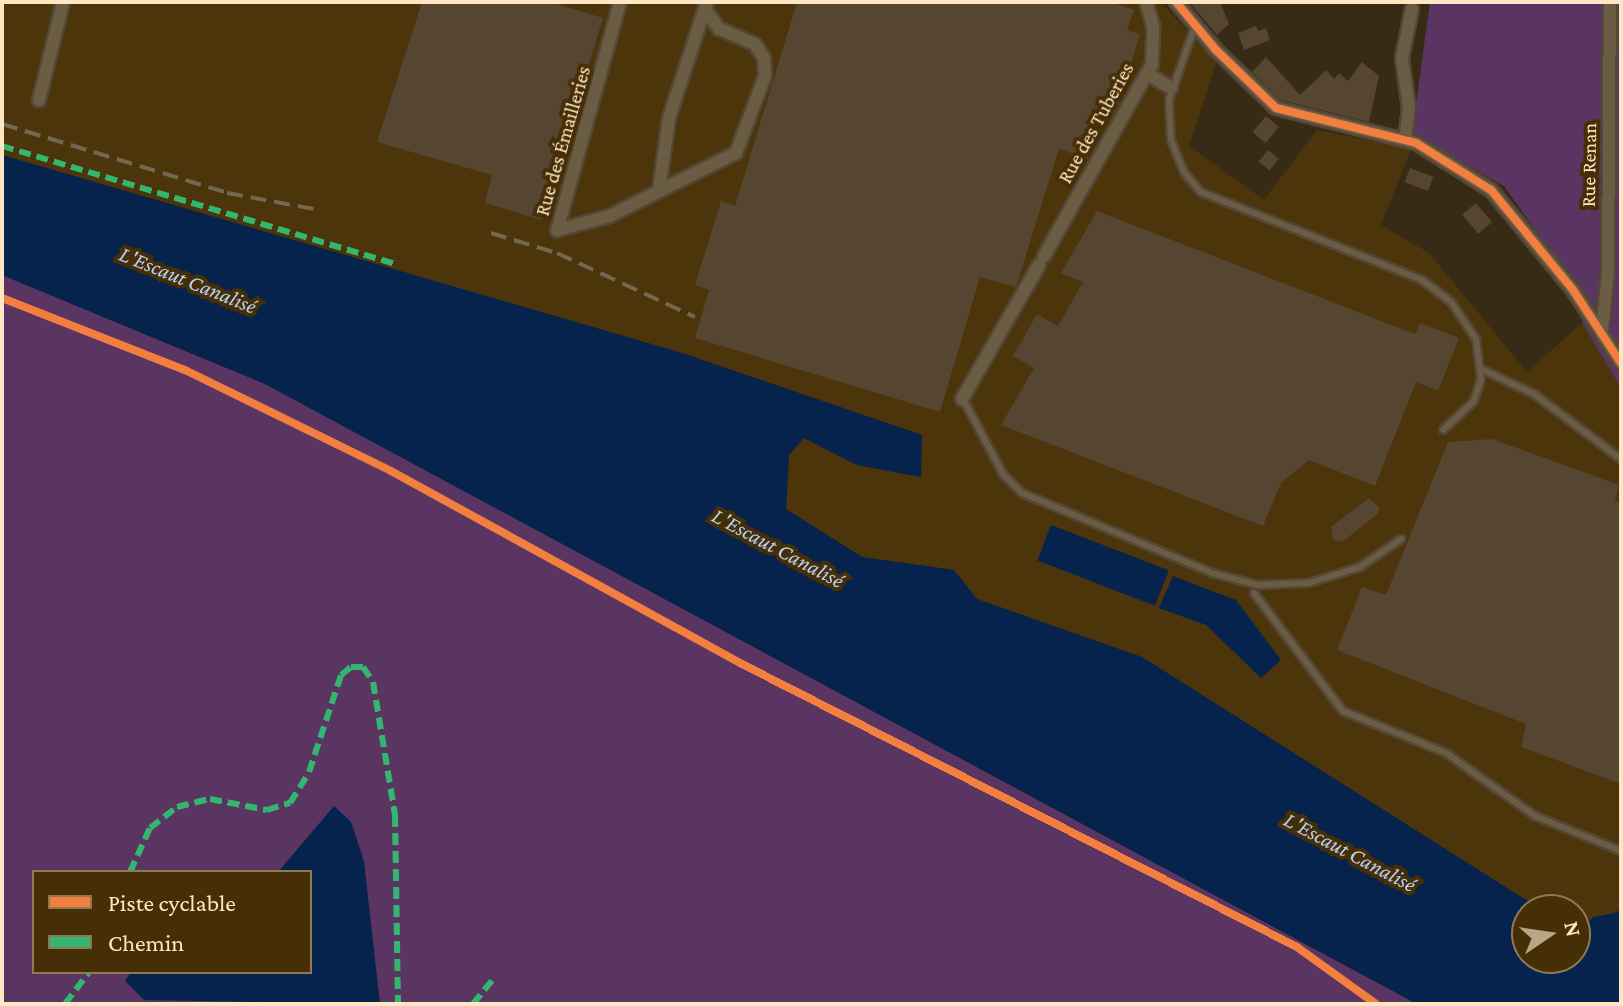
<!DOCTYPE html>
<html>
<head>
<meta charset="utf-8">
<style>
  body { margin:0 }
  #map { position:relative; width:1623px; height:1006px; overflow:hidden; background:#382b15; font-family:"Crimson Pro",serif }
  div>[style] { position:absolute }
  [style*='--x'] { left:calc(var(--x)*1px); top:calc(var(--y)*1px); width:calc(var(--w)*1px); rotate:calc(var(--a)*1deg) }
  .built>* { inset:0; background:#4c350b }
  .green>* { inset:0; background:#5b3562 }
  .water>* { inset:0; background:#05234d; transform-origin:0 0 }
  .building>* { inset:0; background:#564530; transform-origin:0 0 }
  .roads { filter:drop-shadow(2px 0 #534736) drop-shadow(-2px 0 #534736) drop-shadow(0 2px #534736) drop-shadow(0 -2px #534736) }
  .lane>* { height:6px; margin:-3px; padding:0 3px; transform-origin:3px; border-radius:3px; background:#6b5c44 }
  .street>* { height:12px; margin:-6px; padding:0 6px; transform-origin:6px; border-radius:6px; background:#6b5c44 }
  .rail>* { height:4px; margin-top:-2px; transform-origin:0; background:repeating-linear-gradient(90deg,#746753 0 16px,transparent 0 24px) }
  .quiet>* { height:6px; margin-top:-3px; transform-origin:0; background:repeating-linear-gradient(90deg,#33b770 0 12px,transparent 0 18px) }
  .cycleway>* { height:8px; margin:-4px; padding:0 4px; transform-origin:4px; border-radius:4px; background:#f27e40 }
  span { translate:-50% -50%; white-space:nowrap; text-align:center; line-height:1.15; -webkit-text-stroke:8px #462f07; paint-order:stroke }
  .street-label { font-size:20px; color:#fee6c4 }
  .water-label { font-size:22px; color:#b5d0f5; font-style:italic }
  .frame { position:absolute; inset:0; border:4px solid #fee6c4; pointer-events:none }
  .legend { position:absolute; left:32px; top:870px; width:280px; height:104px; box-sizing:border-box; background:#462f07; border:2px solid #907853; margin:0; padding:10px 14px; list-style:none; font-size:24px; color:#fee6c4 }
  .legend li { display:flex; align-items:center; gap:16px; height:40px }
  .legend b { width:40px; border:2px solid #907853 }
  .north { position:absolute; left:1511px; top:894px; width:80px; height:80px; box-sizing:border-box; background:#462f07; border:2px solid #907853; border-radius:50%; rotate:77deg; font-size:22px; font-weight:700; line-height:32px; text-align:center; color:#fee6c4 }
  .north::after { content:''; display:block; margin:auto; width:28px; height:36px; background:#b9a587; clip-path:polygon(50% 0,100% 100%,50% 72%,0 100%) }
</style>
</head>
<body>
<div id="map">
  <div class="built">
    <div style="clip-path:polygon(2px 2px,1161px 2px,1216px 63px,1189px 146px,1264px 200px,1317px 130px,1411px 149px,1381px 225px,1429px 253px,1527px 372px,1582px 323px,1621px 388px,1621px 912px,1616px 910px,1579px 935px,1575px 910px,1542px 910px,1142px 657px,977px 599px,954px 570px,862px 557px,786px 509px,789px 455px,804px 438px,857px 465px,920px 477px,922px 435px,682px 353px,2px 155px)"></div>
  </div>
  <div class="green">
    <div style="clip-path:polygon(1430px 2px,1621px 2px,1621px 388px,1582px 323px,1587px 302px,1504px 186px,1412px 134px)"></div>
    <div style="clip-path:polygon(evenodd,2px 275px,265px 384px,1417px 1004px,2px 1004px,2px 275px,34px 872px,310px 872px,310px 972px,34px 972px,34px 872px)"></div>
  </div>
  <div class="water">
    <div style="clip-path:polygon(2px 155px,682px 353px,922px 435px,921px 477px,857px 465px,804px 438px,789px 455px,786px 509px,862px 557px,954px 570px,977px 599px,1142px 657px,1542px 910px,1527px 910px,1527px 958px,1575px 958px,1575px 932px,1579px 935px,1593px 917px,1621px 912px,1621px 1004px,1417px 1004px,265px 384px,2px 275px)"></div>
    <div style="left:1051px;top:525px;width:126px;height:38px;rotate:21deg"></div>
    <div style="clip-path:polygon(1173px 576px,1236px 600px,1281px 660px,1261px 678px,1206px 625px,1159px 608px)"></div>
    <div style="clip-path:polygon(334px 806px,351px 822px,364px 861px,380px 1004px,144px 1000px,125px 981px,131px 972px,310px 972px,310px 872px,278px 872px)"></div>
  </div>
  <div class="building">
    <div style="clip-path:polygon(422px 2px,550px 2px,603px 18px,541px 220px,485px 203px,492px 175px,377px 142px)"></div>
    <div style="clip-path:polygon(797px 2px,1110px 2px,1134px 10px,1127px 30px,1140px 34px,1118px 106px,1112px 117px,1102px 114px,1088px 158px,1059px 149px,1016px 287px,980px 277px,940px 412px,695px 338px,709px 290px,695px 285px,721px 201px,735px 206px)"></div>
    <div style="clip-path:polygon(1189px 2px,1220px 2px,1229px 24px,1217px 35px)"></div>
    <div style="clip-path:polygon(1256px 26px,1258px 31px,1266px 28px,1270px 40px,1244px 50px,1238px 33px)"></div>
    <div style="clip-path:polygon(1266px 57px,1300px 95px,1326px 70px,1334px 79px,1339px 73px,1348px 81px,1362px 62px,1379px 76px,1369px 122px,1281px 100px,1252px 72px)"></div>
    <div style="left:1266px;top:116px;width:17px;height:21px;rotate:40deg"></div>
    <div style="left:1268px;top:150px;width:14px;height:15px;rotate:39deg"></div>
    <div style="left:1410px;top:168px;width:25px;height:15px;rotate:21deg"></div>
    <div style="left:1476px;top:203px;width:25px;height:18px;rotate:50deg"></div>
    <div style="clip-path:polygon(1097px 211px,1415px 334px,1420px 323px,1459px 338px,1438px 391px,1416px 382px,1375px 486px,1309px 460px,1281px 483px,1263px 526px,1001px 425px,1034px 368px,1013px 356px,1037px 314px,1058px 326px,1083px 282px,1061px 273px)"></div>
    <div style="clip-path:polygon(1492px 439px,1619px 485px,1615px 500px,1621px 503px,1621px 784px,1521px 747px,1526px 724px,1337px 650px,1362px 587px,1386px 595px,1448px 442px)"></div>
    <div style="clip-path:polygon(1369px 498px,1379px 507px,1378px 514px,1342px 542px,1333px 540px,1331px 527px)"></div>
  </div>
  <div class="roads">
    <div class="lane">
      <div style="--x:1195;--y:26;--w:78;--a:109.4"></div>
      <div style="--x:1169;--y:100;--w:40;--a:87.1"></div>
      <div style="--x:1171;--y:140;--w:35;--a:68"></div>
      <div style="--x:1184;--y:172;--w:26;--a:50"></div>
      <div style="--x:1201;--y:192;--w:238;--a:21.7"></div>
      <div style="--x:1422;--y:280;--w:36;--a:37"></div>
      <div style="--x:1451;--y:302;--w:45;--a:56"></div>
      <div style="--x:1476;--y:339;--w:40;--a:82.9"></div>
      <div style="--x:1481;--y:379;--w:23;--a:108"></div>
      <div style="--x:1474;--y:401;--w:42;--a:136.9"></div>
      <div style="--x:1481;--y:369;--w:59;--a:25.3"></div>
      <div style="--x:1534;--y:394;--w:109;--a:36.8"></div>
      <div style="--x:963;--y:399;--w:85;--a:61.9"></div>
      <div style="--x:1003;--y:474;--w:27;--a:45"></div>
      <div style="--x:1022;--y:493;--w:206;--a:22.8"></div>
      <div style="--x:1212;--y:573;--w:48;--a:14.6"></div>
      <div style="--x:1258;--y:585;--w:51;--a:-2.2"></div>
      <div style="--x:1309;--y:583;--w:53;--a:-17.4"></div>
      <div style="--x:1360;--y:567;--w:50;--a:-34.3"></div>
      <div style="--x:1254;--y:593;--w:148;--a:53"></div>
      <div style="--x:1343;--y:711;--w:111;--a:22.2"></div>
      <div style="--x:1446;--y:753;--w:109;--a:35.3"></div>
      <div style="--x:1535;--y:816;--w:93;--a:22.1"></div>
    </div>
    <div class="street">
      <div style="--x:620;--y:2;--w:237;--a:105.4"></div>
      <div style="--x:557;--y:230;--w:55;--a:-14.8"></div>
      <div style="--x:610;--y:216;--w:55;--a:-27"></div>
      <div style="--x:659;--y:191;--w:74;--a:-82.2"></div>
      <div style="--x:669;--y:118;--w:122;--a:-71.9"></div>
      <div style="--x:1176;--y:2;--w:62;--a:50.2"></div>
      <div style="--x:1216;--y:50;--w:83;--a:44"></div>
      <div style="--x:1276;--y:108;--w:144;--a:14"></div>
      <div style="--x:1416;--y:143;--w:89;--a:32.1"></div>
      <div style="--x:1491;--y:190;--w:129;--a:50.6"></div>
      <div style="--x:1573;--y:290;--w:87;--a:56.7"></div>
      <div style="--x:1147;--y:74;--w:28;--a:30"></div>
      <div style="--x:39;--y:100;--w:101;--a:-76.2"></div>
      <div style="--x:1405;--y:140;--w:32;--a:-83"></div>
      <div style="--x:1409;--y:108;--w:50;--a:-98"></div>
      <div style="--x:1402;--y:58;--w:50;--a:-78.5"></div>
      <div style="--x:659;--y:191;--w:86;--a:-26.3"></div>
      <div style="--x:736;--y:153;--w:82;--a:-69.4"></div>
      <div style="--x:765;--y:76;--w:18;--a:-93"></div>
      <div style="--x:764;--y:58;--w:17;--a:-123"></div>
      <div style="--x:755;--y:44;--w:39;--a:-157"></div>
      <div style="--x:719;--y:29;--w:24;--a:-125"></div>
      <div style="--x:1044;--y:256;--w:220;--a:-60.6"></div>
      <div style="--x:1152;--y:64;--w:38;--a:-88"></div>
      <div style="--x:1153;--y:26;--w:25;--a:-106"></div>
      <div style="--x:1602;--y:329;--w:57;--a:-84"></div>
      <div style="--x:1608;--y:272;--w:270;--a:-89.6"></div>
      <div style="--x:962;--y:399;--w:155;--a:-60.1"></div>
    </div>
  </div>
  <div class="rail">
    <div style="--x:2;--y:124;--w:235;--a:17"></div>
    <div style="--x:227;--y:193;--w:88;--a:10.4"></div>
    <div style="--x:491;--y:233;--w:69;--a:16.9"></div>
    <div style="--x:557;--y:253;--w:152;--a:24.9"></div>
  </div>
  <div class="quiet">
    <div style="--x:2;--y:146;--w:413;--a:16.7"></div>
    <div style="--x:130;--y:872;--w:48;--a:-65.6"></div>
    <div style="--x:150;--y:828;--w:34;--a:-38"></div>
    <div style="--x:177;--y:807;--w:34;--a:-14"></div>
    <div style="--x:210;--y:799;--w:58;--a:10.9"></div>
    <div style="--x:267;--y:810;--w:24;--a:-17"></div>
    <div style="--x:290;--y:803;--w:36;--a:-58"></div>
    <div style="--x:309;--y:772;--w:102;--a:-71.7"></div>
    <div style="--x:341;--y:675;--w:13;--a:-39"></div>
    <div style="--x:351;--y:667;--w:12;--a:0"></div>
    <div style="--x:363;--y:667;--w:18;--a:56"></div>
    <div style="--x:373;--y:682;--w:135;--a:80.6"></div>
    <div style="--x:395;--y:815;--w:189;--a:89.1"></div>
    <div style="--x:65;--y:1004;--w:40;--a:-53"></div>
    <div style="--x:473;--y:1004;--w:32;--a:-51"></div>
  </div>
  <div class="cycleway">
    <div style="--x:1176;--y:2;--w:62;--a:50.2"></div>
    <div style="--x:1216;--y:50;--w:83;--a:44"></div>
    <div style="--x:1276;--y:108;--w:144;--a:14"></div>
    <div style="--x:1416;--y:143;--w:89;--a:32.1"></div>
    <div style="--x:1491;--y:190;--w:129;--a:50.6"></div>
    <div style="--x:1573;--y:290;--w:87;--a:56.7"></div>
    <div style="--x:2;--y:298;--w:197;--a:21.5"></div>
    <div style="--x:185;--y:370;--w:229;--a:26.1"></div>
    <div style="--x:391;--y:471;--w:401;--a:28.8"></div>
    <div style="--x:742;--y:664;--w:623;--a:27.02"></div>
    <div style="--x:1297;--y:947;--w:97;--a:35.8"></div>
  </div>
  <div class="street-label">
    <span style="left:1096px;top:123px;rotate:-61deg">Rue des Tuberies</span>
    <span style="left:563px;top:141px;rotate:-74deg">Rue des Émailleries</span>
    <span style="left:1589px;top:165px;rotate:-89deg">Rue Renan</span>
  </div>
  <div class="water-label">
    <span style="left:188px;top:280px;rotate:22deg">L'Escaut Canalisé</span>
    <span style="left:778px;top:548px;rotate:28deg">L'Escaut Canalisé</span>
    <span style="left:1350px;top:852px;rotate:28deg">L'Escaut Canalisé</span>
  </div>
  <div class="frame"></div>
  <ul class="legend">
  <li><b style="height:10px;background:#f27e40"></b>Piste cyclable</li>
  <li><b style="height:10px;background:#33b770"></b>Chemin</li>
  </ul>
  <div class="north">N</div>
</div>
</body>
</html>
